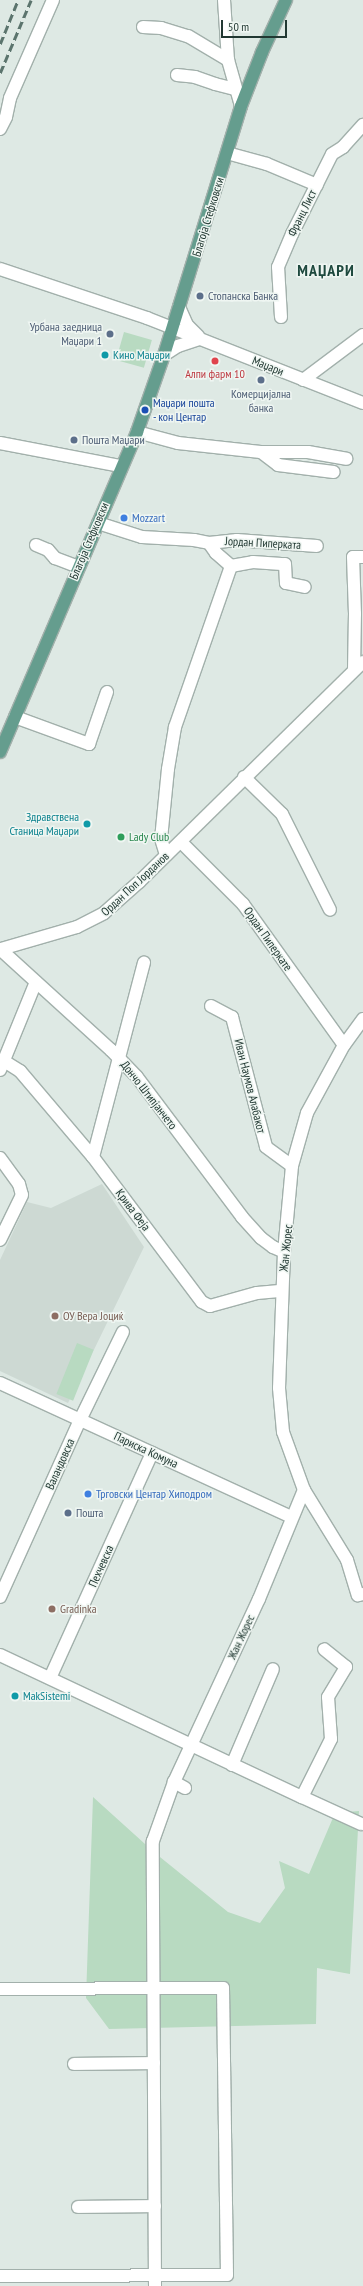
<!DOCTYPE html>
<html>
<head>
<meta charset="utf-8">
<style>
  body { margin:0 }
  #map { position:relative; width:363px; height:2286px; overflow:hidden; background:#dee9e4; font-family:"PT Sans Narrow",sans-serif }
  div>[style] { position:absolute }
  [style*='--x'] { left:calc(var(--x)*1px); top:calc(var(--y)*1px); width:calc(var(--w)*1px); rotate:calc(var(--a)*1deg) }
  .built>* { inset:0; background:#cdd9d3 }
  .green>* { inset:0; background:#b8dac1; transform-origin:0 0 }
  .roads { filter:drop-shadow(1px 0 #a2b0ab) drop-shadow(-1px 0 #a2b0ab) drop-shadow(0 1px #a2b0ab) drop-shadow(0 -1px #a2b0ab) }
  .minor>* { height:12px; margin:-6px; padding:0 6px; transform-origin:6px; border-radius:6px; background:#fff }
  .major>* { height:12px; margin:-6px; padding:0 6px; transform-origin:6px; border-radius:6px; background:#659d8e }
  .rail>* { height:2.5px; margin-top:-1.25px; transform-origin:0; background:repeating-linear-gradient(90deg,#5b746d 0 8px,transparent 0 12px) }
  .dots>* { width:11px; height:11px; translate:-50% -50%; box-sizing:border-box; border:2px solid #eff6f2; border-radius:50% }
  span { translate:-50% -50%; white-space:nowrap; text-align:center; line-height:1.15; -webkit-text-stroke:3px #eff6f2; paint-order:stroke }
  .street-label { font-size:12px; color:#213832 }
  .service-label { font-size:12px; color:#4e5e75 }
  .left { translate:0 -50%; text-align:left }
  .right { translate:-100% -50%; text-align:right }
  .culture-label { font-size:12px; color:#0d838f }
  .health-label { font-size:12px; color:#be3a42 }
  .transit-label { font-size:12px; color:#164399 }
  .shop-label { font-size:12px; color:#366cbe }
  .leisure-label { font-size:12px; color:#27864d }
  .education-label { font-size:12px; color:#785e54 }
  .district-label { font-size:16px; color:#1e493e; font-weight:700; letter-spacing:1px }
  .scale { position:absolute; left:221px; top:20px; width:66px; height:18px; box-sizing:border-box; border:2px solid #213832; border-top:0; padding-left:5px; font-size:12px; line-height:14px; white-space:nowrap; color:#213832; -webkit-text-stroke:3px #eff6f2; paint-order:stroke }
</style>
</head>
<body>
<div id="map">
  <div class="built">
    <div style="clip-path:polygon(102px 1184px,144px 1247px,68px 1403px,0 1371px,0 1260px,27px 1202px,51px 1208px)"></div>
  </div>
  <div class="green">
    <div style="left:124px;top:332px;width:29px;height:29px;rotate:16deg"></div>
    <div style="left:77px;top:1343px;width:18px;height:55px;rotate:22deg"></div>
    <div style="clip-path:polygon(93px 1797px,155px 1853px,228px 1912px,260px 1923px,285px 1888px,279px 1861px,309px 1874px,335px 1813px,359px 1811px,350px 1974px,317px 1968px,316px 2024px,109px 2029px,86px 1998px)"></div>
  </div>
  <div class="roads">
    <div class="minor">
      <div style="--x:224;--y:0;--w:60;--a:86.2"></div>
      <div style="--x:228;--y:60;--w:48;--a:74.2"></div>
      <div style="--x:143;--y:27;--w:18;--a:3"></div>
      <div style="--x:161;--y:28;--w:28;--a:17"></div>
      <div style="--x:188;--y:36;--w:47;--a:31"></div>
      <div style="--x:177;--y:75;--w:18;--a:6"></div>
      <div style="--x:195;--y:77;--w:21;--a:19"></div>
      <div style="--x:215;--y:84;--w:21;--a:14"></div>
      <div style="--x:0;--y:129;--w:13;--a:-63"></div>
      <div style="--x:6;--y:117;--w:19;--a:-78"></div>
      <div style="--x:10;--y:98;--w:107;--a:-66.3"></div>
      <div style="--x:227;--y:153;--w:41;--a:15.4"></div>
      <div style="--x:267;--y:164;--w:54;--a:22.8"></div>
      <div style="--x:0;--y:269;--w:155;--a:18.4"></div>
      <div style="--x:147;--y:318;--w:232;--a:21.5"></div>
      <div style="--x:179;--y:307;--w:20;--a:66"></div>
      <div style="--x:187;--y:325;--w:16;--a:45"></div>
      <div style="--x:281;--y:317;--w:50;--a:-93.4"></div>
      <div style="--x:278;--y:267;--w:36;--a:-67"></div>
      <div style="--x:292;--y:234;--w:89;--a:-63.4"></div>
      <div style="--x:332;--y:154;--w:13;--a:-32"></div>
      <div style="--x:343;--y:147;--w:30;--a:-48"></div>
      <div style="--x:164;--y:355;--w:17;--a:-33"></div>
      <div style="--x:178;--y:346;--w:23;--a:-18"></div>
      <div style="--x:303;--y:380;--w:75;--a:-36.9"></div>
      <div style="--x:137;--y:432;--w:42;--a:15"></div>
      <div style="--x:178;--y:443;--w:83;--a:6.2"></div>
      <div style="--x:261;--y:452;--w:21;--a:37"></div>
      <div style="--x:278;--y:465;--w:56;--a:7.1"></div>
      <div style="--x:0;--y:443;--w:123;--a:10.8"></div>
      <div style="--x:262;--y:452;--w:46;--a:0"></div>
      <div style="--x:308;--y:452;--w:39;--a:10"></div>
      <div style="--x:98;--y:523;--w:46;--a:17.7"></div>
      <div style="--x:142;--y:537;--w:52;--a:3.3"></div>
      <div style="--x:194;--y:540;--w:15;--a:11"></div>
      <div style="--x:209;--y:543;--w:28;--a:-6"></div>
      <div style="--x:237;--y:540;--w:80;--a:4.3"></div>
      <div style="--x:209;--y:543;--w:12;--a:55"></div>
      <div style="--x:216;--y:553;--w:20;--a:41"></div>
      <div style="--x:231;--y:566;--w:22;--a:-10"></div>
      <div style="--x:253;--y:562;--w:32;--a:4"></div>
      <div style="--x:285;--y:564;--w:19;--a:87"></div>
      <div style="--x:286;--y:583;--w:19;--a:12"></div>
      <div style="--x:36;--y:545;--w:13;--a:23"></div>
      <div style="--x:48;--y:550;--w:11;--a:49"></div>
      <div style="--x:55;--y:558;--w:25;--a:21"></div>
      <div style="--x:354;--y:670;--w:56;--a:-89"></div>
      <div style="--x:355;--y:614;--w:57;--a:-92"></div>
      <div style="--x:353;--y:557;--w:10;--a:0"></div>
      <div style="--x:15;--y:717;--w:79;--a:20"></div>
      <div style="--x:89;--y:744;--w:55;--a:-70.9"></div>
      <div style="--x:244;--y:777;--w:53;--a:44.2"></div>
      <div style="--x:282;--y:814;--w:107;--a:63.4"></div>
      <div style="--x:181;--y:842;--w:88;--a:45"></div>
      <div style="--x:243;--y:904;--w:173;--a:54.4"></div>
      <div style="--x:166;--y:855;--w:17;--a:-107"></div>
      <div style="--x:161;--y:839;--w:70;--a:-84.3"></div>
      <div style="--x:168;--y:769;--w:43;--a:-80.5"></div>
      <div style="--x:175;--y:727;--w:170;--a:-70.8"></div>
      <div style="--x:0;--y:949;--w:150;--a:42.3"></div>
      <div style="--x:111;--y:1050;--w:37;--a:46"></div>
      <div style="--x:137;--y:1077;--w:175;--a:53.1"></div>
      <div style="--x:242;--y:1217;--w:28;--a:48"></div>
      <div style="--x:261;--y:1238;--w:15;--a:37"></div>
      <div style="--x:273;--y:1247;--w:12;--a:24"></div>
      <div style="--x:1;--y:949;--w:79;--a:-16.1"></div>
      <div style="--x:77;--y:927;--w:30;--a:-27"></div>
      <div style="--x:104;--y:913;--w:47;--a:-41.5"></div>
      <div style="--x:139;--y:882;--w:314;--a:-44.5"></div>
      <div style="--x:211;--y:1006;--w:24;--a:28"></div>
      <div style="--x:232;--y:1017;--w:134;--a:75.3"></div>
      <div style="--x:266;--y:1147;--w:32;--a:36"></div>
      <div style="--x:363;--y:1019;--w:32;--a:126"></div>
      <div style="--x:344;--y:1045;--w:77;--a:118.6"></div>
      <div style="--x:307;--y:1113;--w:55;--a:105.8"></div>
      <div style="--x:292;--y:1166;--w:86;--a:95.3"></div>
      <div style="--x:284;--y:1252;--w:136;--a:92.1"></div>
      <div style="--x:279;--y:1388;--w:44;--a:84.8"></div>
      <div style="--x:283;--y:1432;--w:62;--a:70.1"></div>
      <div style="--x:304;--y:1490;--w:82;--a:58.4"></div>
      <div style="--x:347;--y:1560;--w:37;--a:73"></div>
      <div style="--x:358;--y:1595;--w:5;--a:-11"></div>
      <div style="--x:4;--y:1061;--w:19;--a:32"></div>
      <div style="--x:20;--y:1071;--w:113;--a:49.7"></div>
      <div style="--x:93;--y:1157;--w:181;--a:53.1"></div>
      <div style="--x:202;--y:1302;--w:9;--a:27"></div>
      <div style="--x:210;--y:1306;--w:49;--a:-15.5"></div>
      <div style="--x:257;--y:1293;--w:25;--a:-5"></div>
      <div style="--x:0;--y:1070;--w:95;--a:-67.8"></div>
      <div style="--x:93;--y:1157;--w:201;--a:-75.3"></div>
      <div style="--x:0;--y:1158;--w:32;--a:54"></div>
      <div style="--x:19;--y:1184;--w:11;--a:75"></div>
      <div style="--x:22;--y:1195;--w:50;--a:116.1"></div>
      <div style="--x:0;--y:1383;--w:321;--a:24.7"></div>
      <div style="--x:0;--y:1597;--w:194;--a:-65.7"></div>
      <div style="--x:80;--y:1420;--w:98;--a:-64"></div>
      <div style="--x:0;--y:1655;--w:334;--a:25.2"></div>
      <div style="--x:302;--y:1797;--w:65;--a:-63.4"></div>
      <div style="--x:331;--y:1739;--w:42;--a:-94.1"></div>
      <div style="--x:328;--y:1697;--w:35;--a:-59"></div>
      <div style="--x:346;--y:1667;--w:28;--a:-141"></div>
      <div style="--x:50;--y:1678;--w:247;--a:-65.6"></div>
      <div style="--x:232;--y:1765;--w:104;--a:-66.9"></div>
      <div style="--x:185;--y:1788;--w:13;--a:-151"></div>
      <div style="--x:174;--y:1782;--w:202;--a:-65.1"></div>
      <div style="--x:259;--y:1599;--w:118;--a:-67.6"></div>
      <div style="--x:302;--y:1797;--w:65;--a:24.6"></div>
      <div style="--x:0;--y:1989;--w:223;--a:-0.3"></div>
      <div style="--x:223;--y:1988;--w:287;--a:89.2"></div>
      <div style="--x:227;--y:2275;--w:227;--a:179.7"></div>
      <div style="--x:74;--y:2064;--w:80;--a:-0.7"></div>
      <div style="--x:78;--y:2207;--w:77;--a:-0.7"></div>
      <div style="--x:155;--y:2286;--w:445;--a:-90.3"></div>
      <div style="--x:153;--y:1841;--w:63;--a:-70.4"></div>
    </div>
    <div class="major">
      <div style="--x:0;--y:752;--w:348;--a:-66.8"></div>
      <div style="--x:137;--y:432;--w:82;--a:-70.7"></div>
      <div style="--x:164;--y:355;--w:261;--a:-72.8"></div>
      <div style="--x:241;--y:106;--w:58;--a:-68.7"></div>
      <div style="--x:262;--y:52;--w:57;--a:-65.2"></div>
    </div>
  </div>
  <div class="rail">
    <div style="--x:0;--y:44;--w:48;--a:-67.8"></div>
    <div style="--x:0;--y:73;--w:79;--a:-67"></div>
  </div>
  <div class="dots">
    <div style="left:200px;top:296px;background:#5c6f8a"></div>
    <div style="left:110px;top:334px;background:#5c6f8a"></div>
    <div style="left:105px;top:355px;background:#0f9aa8"></div>
    <div style="left:215px;top:361px;background:#e0444e"></div>
    <div style="left:261px;top:380px;background:#5c6f8a"></div>
    <div style="left:145px;top:410px;background:#1a4fb4"></div>
    <div style="left:74px;top:440px;background:#5c6f8a"></div>
    <div style="left:124px;top:518px;background:#3f7fe0"></div>
    <div style="left:87px;top:824px;background:#0f9aa8"></div>
    <div style="left:121px;top:837px;background:#2e9e5b"></div>
    <div style="left:55px;top:1316px;background:#8d6e63"></div>
    <div style="left:88px;top:1494px;background:#3f7fe0"></div>
    <div style="left:68px;top:1513px;background:#5c6f8a"></div>
    <div style="left:52px;top:1609px;background:#8d6e63"></div>
    <div style="left:15px;top:1696px;background:#0f9aa8"></div>
  </div>
  <div class="street-label">
    <span style="left:302px;top:213px;rotate:-64deg">Франц Лист</span>
    <span style="left:208px;top:217px;rotate:-73deg">Благоја Стефковски</span>
    <span style="left:268px;top:366px;rotate:22deg">Маџари</span>
    <span style="left:89px;top:541px;rotate:-67deg">Благоја Стефковски</span>
    <span style="left:263px;top:543px;rotate:3deg">Јордан Пиперката</span>
    <span style="left:135px;top:884px;rotate:-43deg">Ордан Поп Јорданов</span>
    <span style="left:268px;top:939px;rotate:55deg">Ордан Пиперкате</span>
    <span style="left:250px;top:1086px;rotate:76deg">Иван Наумов Алабакот</span>
    <span style="left:149px;top:1095px;rotate:52deg">Дончо Штипјанчето</span>
    <span style="left:133px;top:1210px;rotate:53deg">Крива Феја</span>
    <span style="left:286px;top:1248px;rotate:-84deg">Жан Жорес</span>
    <span style="left:146px;top:1450px;rotate:25deg">Париска Комуна</span>
    <span style="left:60px;top:1464px;rotate:-66deg">Валандовска</span>
    <span style="left:101px;top:1566px;rotate:-66deg">Пехчевска</span>
    <span style="left:241px;top:1637px;rotate:-65deg">Жан Жорес</span>
  </div>
  <div class="service-label">
    <span class="left" style="left:208px;top:296px">Стопанска Банка</span>
    <span class="right" style="left:102px;top:334px">Урбана заедница<br>Маџари 1</span>
    <span style="left:261px;top:401px">Комерцијална<br>банка</span>
    <span class="left" style="left:82px;top:440px">Пошта Маџари</span>
    <span class="left" style="left:76px;top:1513px">Пошта</span>
  </div>
  <div class="culture-label">
    <span class="left" style="left:113px;top:355px">Кино Маџари</span>
    <span class="right" style="left:79px;top:824px">Здравствена<br>Станица Маџари</span>
    <span class="left" style="left:23px;top:1696px">MakSistemi</span>
  </div>
  <div class="health-label">
    <span style="left:215px;top:374px">Алпи фарм 10</span>
  </div>
  <div class="transit-label">
    <span class="left" style="left:153px;top:410px">Маџари пошта<br>- кон Центар</span>
  </div>
  <div class="shop-label">
    <span class="left" style="left:132px;top:518px">Mozzart</span>
    <span class="left" style="left:96px;top:1494px">Трговски Центар Хиподром</span>
  </div>
  <div class="leisure-label">
    <span class="left" style="left:129px;top:837px">Lady Club</span>
  </div>
  <div class="education-label">
    <span class="left" style="left:63px;top:1316px">ОУ Вера Јоциќ</span>
    <span class="left" style="left:60px;top:1609px">Gradinka</span>
  </div>
  <div class="district-label">
    <span style="left:326px;top:270px">МАЏАРИ</span>
  </div>
  <div class="scale">50 m</div>
</div>
</body>
</html>
